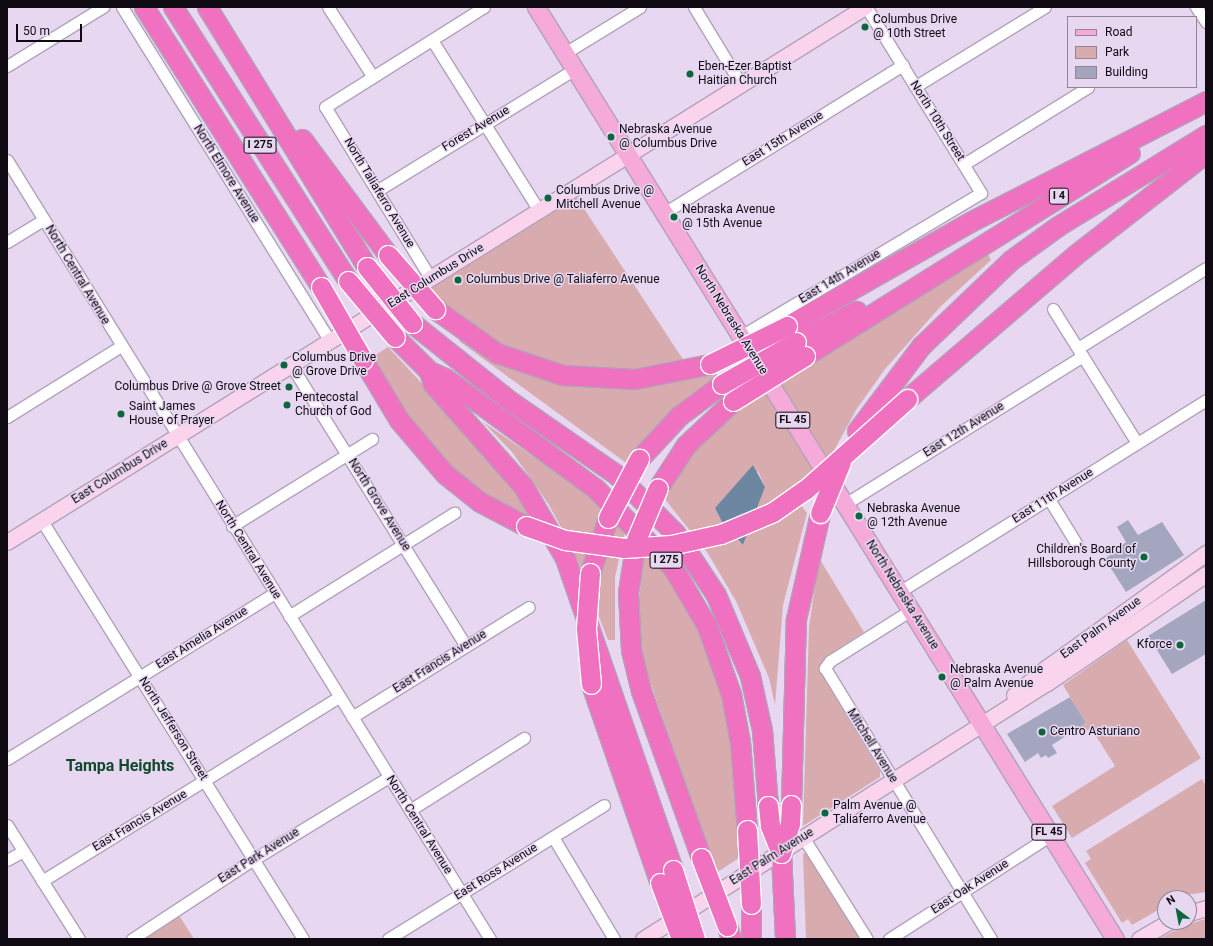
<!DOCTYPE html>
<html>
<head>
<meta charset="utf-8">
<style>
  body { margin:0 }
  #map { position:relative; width:1213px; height:946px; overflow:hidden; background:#e7d7f1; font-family:Roboto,sans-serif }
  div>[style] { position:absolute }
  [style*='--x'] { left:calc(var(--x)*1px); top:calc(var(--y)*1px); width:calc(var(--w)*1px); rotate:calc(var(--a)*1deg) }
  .green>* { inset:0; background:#d8acae }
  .water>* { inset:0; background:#6d87a3 }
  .building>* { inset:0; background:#a4a6c0 }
  .roads { filter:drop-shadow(1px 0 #b1a2ba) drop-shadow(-1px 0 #b1a2ba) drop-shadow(0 1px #b1a2ba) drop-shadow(0 -1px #b1a2ba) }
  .street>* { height:11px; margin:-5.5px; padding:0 5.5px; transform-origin:5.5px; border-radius:5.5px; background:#fff }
  .secondary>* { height:15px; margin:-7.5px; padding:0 7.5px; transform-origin:7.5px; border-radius:7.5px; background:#fad4ec }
  .primary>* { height:17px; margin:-8.5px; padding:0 8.5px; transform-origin:8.5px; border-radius:8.5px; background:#f6aad9 }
  .highway>* { height:19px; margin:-9.5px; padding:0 9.5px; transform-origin:9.5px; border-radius:9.5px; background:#f071bf }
  .bridges { filter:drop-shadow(1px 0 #fff) drop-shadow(-1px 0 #fff) drop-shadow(0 1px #fff) drop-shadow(0 -1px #fff) }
  .highway-bridge>* { height:19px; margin:-9.5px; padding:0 9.5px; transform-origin:9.5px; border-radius:9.5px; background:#f071bf }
  .dots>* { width:11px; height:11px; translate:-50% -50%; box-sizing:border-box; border:2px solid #e7d7f1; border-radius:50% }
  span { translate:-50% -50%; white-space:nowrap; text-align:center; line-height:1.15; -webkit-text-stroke:3px #e7d7f1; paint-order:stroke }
  .shield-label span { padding:1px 3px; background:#e7d7f1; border:1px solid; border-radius:3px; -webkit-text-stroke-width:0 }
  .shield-label { font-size:11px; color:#100b13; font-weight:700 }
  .poi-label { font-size:12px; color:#100b13 }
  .left { translate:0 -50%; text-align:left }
  .right { translate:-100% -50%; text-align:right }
  .street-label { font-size:12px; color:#100b13 }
  .district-label { font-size:16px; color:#0e492a; font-weight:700 }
  .frame { position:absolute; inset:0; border:8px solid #100b13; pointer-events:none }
  .legend { position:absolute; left:1067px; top:16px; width:130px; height:72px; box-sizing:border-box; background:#e7d7f1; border:1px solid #918598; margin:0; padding:5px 7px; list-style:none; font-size:12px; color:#100b13 }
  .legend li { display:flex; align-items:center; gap:8px; height:20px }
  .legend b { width:20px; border:1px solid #918598 }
  .north { position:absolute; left:1157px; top:890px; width:40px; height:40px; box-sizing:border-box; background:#e7d7f1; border:1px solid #918598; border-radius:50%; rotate:328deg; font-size:11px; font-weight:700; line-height:16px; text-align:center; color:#100b13 }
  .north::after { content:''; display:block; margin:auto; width:14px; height:18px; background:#0b673b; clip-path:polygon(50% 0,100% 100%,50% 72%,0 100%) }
  .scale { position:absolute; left:16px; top:24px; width:66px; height:18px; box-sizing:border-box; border:2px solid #100b13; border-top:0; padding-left:5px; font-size:12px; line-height:14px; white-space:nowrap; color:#100b13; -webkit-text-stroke:3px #e7d7f1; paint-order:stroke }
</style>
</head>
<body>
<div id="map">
  <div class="green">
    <div style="clip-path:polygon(575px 195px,686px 364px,641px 372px,567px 369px,506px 348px,442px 304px,427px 287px)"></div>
    <div style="clip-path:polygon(988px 254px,991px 260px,941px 306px,885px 369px,856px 410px,829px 460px,780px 383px)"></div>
    <div style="clip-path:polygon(461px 338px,533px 374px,714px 369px,719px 378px,629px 465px,459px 341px)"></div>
    <div style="clip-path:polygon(388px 347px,496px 463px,538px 524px,482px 492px,449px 466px,417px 431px,371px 358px)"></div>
    <div style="clip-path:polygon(evenodd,767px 391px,818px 472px,792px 493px,807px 513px,783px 605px,775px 705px,769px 678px,736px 601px,707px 552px,664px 498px,698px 445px,735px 411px,767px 391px,758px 471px,765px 487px,743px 545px,722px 522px,715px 508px,758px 471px)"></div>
    <div style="clip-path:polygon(483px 422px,591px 496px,626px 528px,615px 577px,615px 640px,608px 640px,574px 551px,549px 505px,512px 452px)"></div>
    <div style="clip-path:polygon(643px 554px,651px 556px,676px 589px,702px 637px,722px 695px,731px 739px,742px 856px,716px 873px,644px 664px,638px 615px)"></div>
    <div style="clip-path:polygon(819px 558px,864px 632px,830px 654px,821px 668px,822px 675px,880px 771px,880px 777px,803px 826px,809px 627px)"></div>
    <div style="clip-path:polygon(1127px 640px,1201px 758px,1072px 838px,1052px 806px,1115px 766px,1091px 728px,1081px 734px,1077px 729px,1086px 723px,1063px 685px)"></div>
    <div style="clip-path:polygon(1202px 779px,1206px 786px,1206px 892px,1165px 898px,1165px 906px,1132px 925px,1128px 919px,1122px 923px,1085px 863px,1091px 859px,1086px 851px)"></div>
    <div style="clip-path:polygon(807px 852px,860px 939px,806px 939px,803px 854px)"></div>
    <div style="clip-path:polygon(177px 912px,194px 939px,139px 939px)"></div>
    <div style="clip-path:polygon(1206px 919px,1206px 939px,1159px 939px,1185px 925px)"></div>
  </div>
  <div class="water">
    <div style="clip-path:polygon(753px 465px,765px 487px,743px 545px,722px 522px,715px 508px)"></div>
  </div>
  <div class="building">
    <div style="clip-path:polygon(1128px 520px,1138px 535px,1162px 522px,1184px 555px,1126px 592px,1105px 559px,1126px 542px,1117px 527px)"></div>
    <div style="clip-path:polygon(1206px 600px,1206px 654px,1172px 674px,1148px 636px)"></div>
    <div style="clip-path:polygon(1070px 697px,1086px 723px,1052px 745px,1057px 753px,1048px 758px,1046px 755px,1041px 758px,1038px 753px,1025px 762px,1007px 734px)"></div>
  </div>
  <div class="roads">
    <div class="street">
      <div style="--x:122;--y:7;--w:393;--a:58.1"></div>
      <div style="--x:328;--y:7;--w:83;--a:57.3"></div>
      <div style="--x:694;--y:7;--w:92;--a:58.7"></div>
      <div style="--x:1196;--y:7;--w:18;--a:56"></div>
      <div style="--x:432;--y:40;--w:203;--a:57.9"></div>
      <div style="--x:565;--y:53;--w:88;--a:-31.5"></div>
      <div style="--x:7;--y:66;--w:113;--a:-31.6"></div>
      <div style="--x:916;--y:86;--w:151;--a:-31.5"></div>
      <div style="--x:7;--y:160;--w:917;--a:58.2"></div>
      <div style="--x:964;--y:164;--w:146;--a:-31.8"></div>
      <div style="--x:378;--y:190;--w:231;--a:-31.6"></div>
      <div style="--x:664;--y:213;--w:281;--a:-31.8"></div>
      <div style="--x:7;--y:242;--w:42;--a:-31.4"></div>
      <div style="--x:431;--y:279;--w:202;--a:-121.6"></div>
      <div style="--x:325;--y:107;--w:188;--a:-32.2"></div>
      <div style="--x:1053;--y:309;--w:158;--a:57.9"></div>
      <div style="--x:741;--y:336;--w:279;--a:-30.8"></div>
      <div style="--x:981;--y:193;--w:219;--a:-121.7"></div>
      <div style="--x:1078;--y:348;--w:151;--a:-32"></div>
      <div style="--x:291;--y:365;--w:331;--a:58.1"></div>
      <div style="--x:7;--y:417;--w:134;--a:-31.9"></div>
      <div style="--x:1049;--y:499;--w:52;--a:58.5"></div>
      <div style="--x:845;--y:504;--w:280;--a:-31.9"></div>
      <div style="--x:42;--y:521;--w:493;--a:58"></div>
      <div style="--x:232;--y:526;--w:165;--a:-31.9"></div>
      <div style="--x:899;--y:592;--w:362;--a:-32"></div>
      <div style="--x:911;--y:610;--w:96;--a:147.8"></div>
      <div style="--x:830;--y:661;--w:9;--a:126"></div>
      <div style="--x:825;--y:668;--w:318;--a:58.5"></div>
      <div style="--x:289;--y:616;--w:195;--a:-32"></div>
      <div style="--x:352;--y:717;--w:208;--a:-31.9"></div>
      <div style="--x:7;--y:759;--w:315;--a:-31.8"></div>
      <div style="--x:410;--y:810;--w:135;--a:-32.3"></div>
      <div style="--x:7;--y:825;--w:135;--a:57.7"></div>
      <div style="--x:553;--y:837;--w:119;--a:59.1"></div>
      <div style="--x:803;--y:837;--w:120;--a:57.9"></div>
      <div style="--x:7;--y:860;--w:18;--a:-29"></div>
      <div style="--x:42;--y:881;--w:349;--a:-31.8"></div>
      <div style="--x:132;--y:939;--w:146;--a:-33.3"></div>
      <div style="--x:254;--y:859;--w:158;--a:-31.3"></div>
      <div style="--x:388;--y:939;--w:254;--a:-31.8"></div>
      <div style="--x:889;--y:939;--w:193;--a:-32.7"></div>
    </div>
    <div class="secondary">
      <div style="--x:7;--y:542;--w:1011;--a:-31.95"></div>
      <div style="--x:1014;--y:695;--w:42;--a:-40.2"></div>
      <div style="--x:1046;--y:668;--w:197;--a:-35.7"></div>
      <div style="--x:1189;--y:913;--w:18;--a:-16"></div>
      <div style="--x:643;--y:939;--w:478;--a:-32.4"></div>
      <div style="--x:1047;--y:683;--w:193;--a:-34.4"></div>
      <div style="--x:1139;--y:939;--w:34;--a:-30"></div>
    </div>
    <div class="primary">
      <div style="--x:536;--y:7;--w:1097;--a:58.15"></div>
    </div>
    <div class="highway">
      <div style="--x:144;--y:7;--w:331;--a:57.7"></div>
      <div style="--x:173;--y:7;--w:325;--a:57.4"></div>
      <div style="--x:207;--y:7;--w:305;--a:58.4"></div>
      <div style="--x:302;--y:139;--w:144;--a:53.4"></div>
      <div style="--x:435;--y:309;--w:76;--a:35.4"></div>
      <div style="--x:497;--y:353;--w:69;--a:18.7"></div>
      <div style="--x:562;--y:375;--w:73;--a:3.1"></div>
      <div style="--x:635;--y:379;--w:76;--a:-11.3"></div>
      <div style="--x:412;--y:323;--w:125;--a:38.5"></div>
      <div style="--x:510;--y:401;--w:130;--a:34.7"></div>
      <div style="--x:617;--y:475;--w:82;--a:45"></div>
      <div style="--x:675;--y:533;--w:74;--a:56.5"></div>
      <div style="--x:716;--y:595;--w:88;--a:67.2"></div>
      <div style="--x:750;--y:676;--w:55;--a:77.5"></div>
      <div style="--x:762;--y:730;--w:76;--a:85.5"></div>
      <div style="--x:787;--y:326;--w:210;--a:-29.6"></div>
      <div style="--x:970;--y:222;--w:265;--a:-27.1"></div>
      <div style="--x:395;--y:337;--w:48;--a:45"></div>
      <div style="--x:429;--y:371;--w:17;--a:24"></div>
      <div style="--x:445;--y:378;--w:186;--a:36.3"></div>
      <div style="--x:595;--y:488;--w:112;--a:45.7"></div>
      <div style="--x:673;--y:568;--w:67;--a:59.6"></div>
      <div style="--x:707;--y:626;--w:72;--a:70.6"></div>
      <div style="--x:731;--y:694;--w:49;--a:79.4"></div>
      <div style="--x:740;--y:742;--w:88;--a:85.5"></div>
      <div style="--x:796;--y:342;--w:68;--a:-27.3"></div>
      <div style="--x:805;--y:356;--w:383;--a:-32"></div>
      <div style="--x:363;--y:360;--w:70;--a:59"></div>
      <div style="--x:399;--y:420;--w:71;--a:49.6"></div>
      <div style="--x:445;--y:474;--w:45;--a:38.7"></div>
      <div style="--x:480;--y:502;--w:52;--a:27.6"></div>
      <div style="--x:429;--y:371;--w:14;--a:73"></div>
      <div style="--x:433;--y:384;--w:136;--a:48.6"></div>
      <div style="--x:523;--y:486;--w:83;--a:59.7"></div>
      <div style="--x:565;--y:558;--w:330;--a:70.9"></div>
      <div style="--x:907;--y:399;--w:221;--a:-40.6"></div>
      <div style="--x:1075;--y:255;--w:166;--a:-37.9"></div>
      <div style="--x:857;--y:431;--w:106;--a:-53"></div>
      <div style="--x:921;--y:346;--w:124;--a:-43.7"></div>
      <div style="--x:1011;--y:260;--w:58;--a:-35.9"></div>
      <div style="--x:1058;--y:226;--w:174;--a:-31.6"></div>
      <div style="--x:639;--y:459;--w:59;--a:-47.1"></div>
      <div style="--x:679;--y:416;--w:54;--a:-36.7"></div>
      <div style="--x:658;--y:488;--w:51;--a:-56.9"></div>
      <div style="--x:686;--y:445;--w:64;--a:-43.1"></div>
      <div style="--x:636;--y:540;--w:53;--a:98.7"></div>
      <div style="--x:628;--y:592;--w:58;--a:87"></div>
      <div style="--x:631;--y:650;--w:42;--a:76.3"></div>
      <div style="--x:641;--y:691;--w:177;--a:70.2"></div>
      <div style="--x:590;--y:573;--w:58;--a:-71.9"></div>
      <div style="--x:591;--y:684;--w:211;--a:70.9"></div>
      <div style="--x:791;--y:805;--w:186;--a:-88.5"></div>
      <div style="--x:796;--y:619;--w:109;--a:-77.2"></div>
      <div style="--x:781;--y:853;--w:86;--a:87.3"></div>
      <div style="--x:751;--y:904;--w:35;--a:90"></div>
      <div style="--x:727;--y:926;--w:14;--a:73"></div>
    </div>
  </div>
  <div class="bridges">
    <div class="highway-bridge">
      <div style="--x:388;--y:255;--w:72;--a:49"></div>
      <div style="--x:367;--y:267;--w:72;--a:51.2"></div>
      <div style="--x:348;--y:281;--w:73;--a:50"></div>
      <div style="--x:321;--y:287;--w:84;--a:60.1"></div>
      <div style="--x:710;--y:364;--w:86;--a:-26.3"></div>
      <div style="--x:722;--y:384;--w:85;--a:-29.6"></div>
      <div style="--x:733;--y:401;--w:85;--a:-32"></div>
      <div style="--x:820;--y:513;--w:55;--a:-67.6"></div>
      <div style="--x:608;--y:518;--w:67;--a:-62.3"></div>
      <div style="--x:526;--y:526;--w:41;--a:19.7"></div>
      <div style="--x:565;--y:540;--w:60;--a:7.7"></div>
      <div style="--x:624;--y:548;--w:47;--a:-3.7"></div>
      <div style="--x:671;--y:545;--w:51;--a:-12.4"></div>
      <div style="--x:721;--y:534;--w:56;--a:-22.9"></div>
      <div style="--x:773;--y:512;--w:39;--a:-35"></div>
      <div style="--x:805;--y:490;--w:137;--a:-41.7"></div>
      <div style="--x:636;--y:540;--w:56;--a:-67.1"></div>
      <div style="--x:590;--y:573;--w:56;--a:94.1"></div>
      <div style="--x:586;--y:629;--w:55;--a:84.8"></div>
      <div style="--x:768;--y:806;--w:20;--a:84"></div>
      <div style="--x:770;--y:826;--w:29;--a:68"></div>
      <div style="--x:747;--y:830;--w:74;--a:86.9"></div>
      <div style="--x:781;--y:853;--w:30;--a:-73"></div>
      <div style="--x:790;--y:824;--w:19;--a:-87"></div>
      <div style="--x:701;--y:858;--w:73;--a:69.1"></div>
      <div style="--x:673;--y:870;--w:72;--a:72.3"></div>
      <div style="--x:660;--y:883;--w:60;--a:69.4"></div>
    </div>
  </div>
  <div class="dots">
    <div style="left:865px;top:27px;background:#0b673b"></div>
    <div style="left:690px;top:74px;background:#0b673b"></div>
    <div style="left:611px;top:137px;background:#0b673b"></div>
    <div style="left:548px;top:198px;background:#0b673b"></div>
    <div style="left:674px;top:217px;background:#0b673b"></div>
    <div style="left:458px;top:280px;background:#0b673b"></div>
    <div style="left:284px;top:365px;background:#0b673b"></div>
    <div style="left:289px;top:387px;background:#0b673b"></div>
    <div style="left:287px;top:405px;background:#0b673b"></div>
    <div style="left:121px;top:414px;background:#0b673b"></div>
    <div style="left:859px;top:516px;background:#0b673b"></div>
    <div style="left:1144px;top:557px;background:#0b673b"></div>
    <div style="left:1180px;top:645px;background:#0b673b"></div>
    <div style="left:942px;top:677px;background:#0b673b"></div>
    <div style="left:1042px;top:732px;background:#0b673b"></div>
    <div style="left:825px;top:813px;background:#0b673b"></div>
  </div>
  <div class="shield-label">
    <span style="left:260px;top:145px">I 275</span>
    <span style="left:1059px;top:196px">I 4</span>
    <span style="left:793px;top:420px">FL 45</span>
    <span style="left:666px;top:560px">I 275</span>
    <span style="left:1049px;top:832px">FL 45</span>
  </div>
  <div class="poi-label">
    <span class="left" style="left:873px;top:27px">Columbus Drive<br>@ 10th Street</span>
    <span class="left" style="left:698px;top:74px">Eben-Ezer Baptist<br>Haitian Church</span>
    <span class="left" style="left:619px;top:137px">Nebraska Avenue<br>@ Columbus Drive</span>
    <span class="left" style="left:556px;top:198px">Columbus Drive @<br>Mitchell Avenue</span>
    <span class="left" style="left:682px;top:217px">Nebraska Avenue<br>@ 15th Avenue</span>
    <span class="left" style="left:466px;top:280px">Columbus Drive @ Taliaferro Avenue</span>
    <span class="left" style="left:292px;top:365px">Columbus Drive<br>@ Grove Drive</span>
    <span class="right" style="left:281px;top:387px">Columbus Drive @ Grove Street</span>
    <span class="left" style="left:295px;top:405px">Pentecostal<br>Church of God</span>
    <span class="left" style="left:129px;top:414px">Saint James<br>House of Prayer</span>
    <span class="left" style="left:867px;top:516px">Nebraska Avenue<br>@ 12th Avenue</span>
    <span class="right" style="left:1136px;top:557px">Children's Board of<br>Hillsborough County</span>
    <span class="right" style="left:1172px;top:645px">Kforce</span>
    <span class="left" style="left:950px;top:677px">Nebraska Avenue<br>@ Palm Avenue</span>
    <span class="left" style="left:1050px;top:732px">Centro Asturiano</span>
    <span class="left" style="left:833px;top:813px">Palm Avenue @<br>Taliaferro Avenue</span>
  </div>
  <div class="street-label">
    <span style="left:937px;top:121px;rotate:58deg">North 10th Street</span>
    <span style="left:476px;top:129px;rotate:-31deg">Forest Avenue</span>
    <span style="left:783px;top:139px;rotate:-32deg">East 15th Avenue</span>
    <span style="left:226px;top:174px;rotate:58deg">North Elmore Avenue</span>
    <span style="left:379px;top:193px;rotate:59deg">North Taliaferro Avenue</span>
    <span style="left:77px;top:275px;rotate:59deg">North Central Avenue</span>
    <span style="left:436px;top:276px;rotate:-32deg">East Columbus Drive</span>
    <span style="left:840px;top:277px;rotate:-31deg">East 14th Avenue</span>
    <span style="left:731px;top:320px;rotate:58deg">North Nebraska Avenue</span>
    <span style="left:964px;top:430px;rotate:-32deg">East 12th Avenue</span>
    <span style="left:120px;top:472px;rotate:-32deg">East Columbus Drive</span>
    <span style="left:1053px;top:496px;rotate:-32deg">East 11th Avenue</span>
    <span style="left:379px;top:505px;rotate:58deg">North Grove Avenue</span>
    <span style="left:248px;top:550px;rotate:58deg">North Central Avenue</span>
    <span style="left:902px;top:595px;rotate:58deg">North Nebraska Avenue</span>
    <span style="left:1101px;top:628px;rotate:-36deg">East Palm Avenue</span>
    <span style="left:202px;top:638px;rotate:-32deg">East Amelia Avenue</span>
    <span style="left:440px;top:662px;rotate:-32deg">East Francis Avenue</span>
    <span style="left:173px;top:729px;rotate:58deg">North Jefferson Street</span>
    <span style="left:872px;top:746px;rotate:58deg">Mitchell Avenue</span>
    <span style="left:140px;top:821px;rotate:-31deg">East Francis Avenue</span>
    <span style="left:419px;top:825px;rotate:58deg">North Central Avenue</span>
    <span style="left:259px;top:856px;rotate:-32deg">East Park Avenue</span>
    <span style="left:772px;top:857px;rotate:-32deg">East Palm Avenue</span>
    <span style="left:496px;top:872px;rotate:-32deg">East Ross Avenue</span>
    <span style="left:970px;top:887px;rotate:-33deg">East Oak Avenue</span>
  </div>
  <div class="district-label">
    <span style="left:120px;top:766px">Tampa Heights</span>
  </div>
  <div class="frame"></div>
  <ul class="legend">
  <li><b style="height:5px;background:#f6aad9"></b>Road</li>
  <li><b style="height:11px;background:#d8acae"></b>Park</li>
  <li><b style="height:11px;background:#a4a6c0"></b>Building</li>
  </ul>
  <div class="north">N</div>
  <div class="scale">50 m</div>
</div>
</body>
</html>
